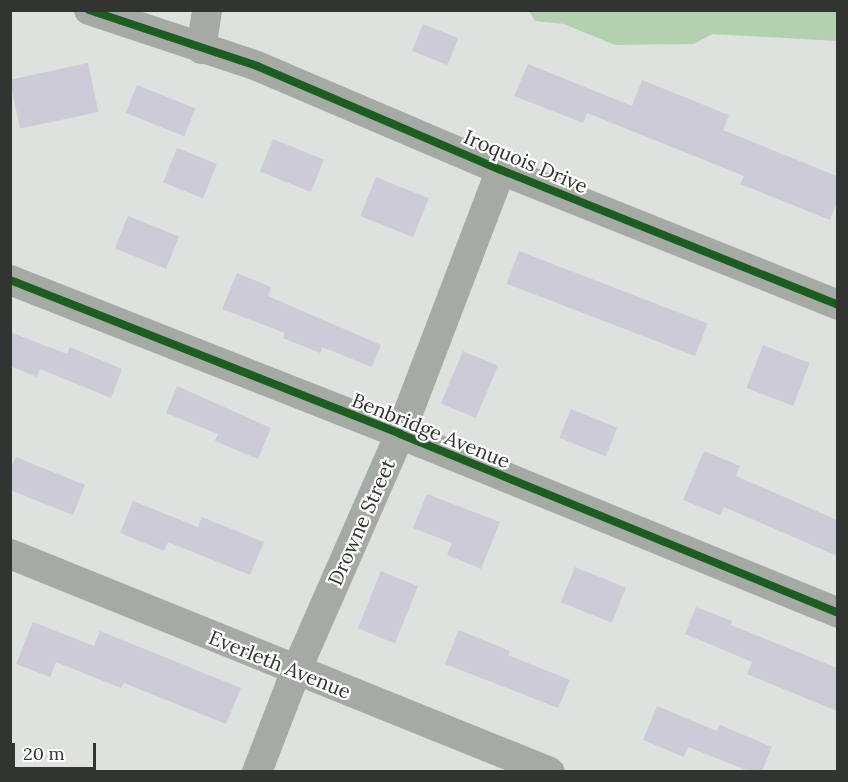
<!DOCTYPE html>
<html>
<head>
<meta charset="utf-8">
<style>
  body { margin:0 }
  #map { position:relative; width:848px; height:782px; overflow:hidden; background:#dee2de; font-family:Lora,serif }
  div>[style] { position:absolute }
  [style*='--x'] { left:calc(var(--x)*1px); top:calc(var(--y)*1px); width:calc(var(--w)*1px); rotate:calc(var(--a)*1deg) }
  .forest>* { inset:0; background:#b2d2af }
  .building>* { inset:0; background:#cccbd7; transform-origin:0 0 }
  .minor>* { height:30px; margin:-15px; padding:0 15px; transform-origin:15px; border-radius:15px; background:#a5aba4 }
  .cycleway>* { height:8px; margin:-4px; padding:0 4px; transform-origin:4px; border-radius:4px; background:#1b5e20 }
  span { translate:-50% -50%; white-space:nowrap; text-align:center; line-height:1.15; -webkit-text-stroke:4.5px #fff; paint-order:stroke }
  .street-label { font-size:20px; color:#323431 }
  .frame { position:absolute; inset:0; border:12px solid #323431; pointer-events:none }
  .scale { position:absolute; left:12px; top:743px; width:84px; height:27px; box-sizing:border-box; border:3px solid #323431; border-top:0; padding-left:8px; font-size:18px; line-height:21px; white-space:nowrap; color:#323431; -webkit-text-stroke:4px #fff; paint-order:stroke }
</style>
</head>
<body>
<div id="map">
  <div class="forest">
    <div style="clip-path:polygon(529px 11px,837px 11px,837px 41px,712px 34px,694px 44px,615px 45px,564px 24px,535px 21px)"></div>
  </div>
  <div class="building">
    <div style="left:423px;top:24px;width:38px;height:29px;rotate:22deg"></div>
    <div style="left:88px;top:63px;width:50px;height:80px;rotate:78deg"></div>
    <div style="clip-path:polygon(528px 64px,632px 106px,642px 80px,729px 115px,723px 130px,837px 176px,837px 202px,830px 220px,740px 184px,744px 176px,587px 113px,583px 123px,514px 96px)"></div>
    <div style="left:137px;top:85px;width:63px;height:30px;rotate:22deg"></div>
    <div style="left:273px;top:139px;width:55px;height:35px;rotate:22deg"></div>
    <div style="left:177px;top:148px;width:43px;height:37px;rotate:22deg"></div>
    <div style="left:376px;top:177px;width:57px;height:42px;rotate:22deg"></div>
    <div style="left:128px;top:216px;width:55px;height:35px;rotate:22deg"></div>
    <div style="left:519px;top:251px;width:202px;height:35px;rotate:21deg"></div>
    <div style="clip-path:polygon(237px 273px,271px 287px,268px 296px,381px 345px,372px 367px,322px 347px,320px 353px,283px 338px,285px 333px,222px 309px)"></div>
    <div style="clip-path:polygon(10px 332px,67px 354px,70px 347px,122px 369px,111px 398px,40px 369px,37px 377px,10px 366px)"></div>
    <div style="left:763px;top:345px;width:50px;height:46px;rotate:21deg"></div>
    <div style="left:463px;top:351px;width:38px;height:57px;rotate:23deg"></div>
    <div style="clip-path:polygon(177px 386px,271px 428px,258px 459px,215px 441px,218px 434px,166px 413px)"></div>
    <div style="left:571px;top:409px;width:50px;height:31px;rotate:22deg"></div>
    <div style="clip-path:polygon(704px 451px,740px 466px,736px 476px,837px 520px,837px 556px,724px 507px,720px 515px,683px 500px)"></div>
    <div style="clip-path:polygon(16px 457px,85px 485px,73px 515px,10px 490px,10px 470px)"></div>
    <div style="clip-path:polygon(427px 494px,500px 522px,481px 569px,447px 555px,452px 543px,413px 528px)"></div>
    <div style="clip-path:polygon(133px 501px,198px 527px,202px 517px,264px 542px,250px 575px,168px 542px,164px 551px,120px 533px)"></div>
    <div style="left:575px;top:567px;width:55px;height:38px;rotate:22deg"></div>
    <div style="left:381px;top:571px;width:40px;height:62px;rotate:22deg"></div>
    <div style="clip-path:polygon(696px 607px,732px 621px,731px 625px,837px 668px,837px 711px,747px 674px,752px 662px,685px 634px)"></div>
    <div style="clip-path:polygon(33px 622px,94px 646px,100px 631px,241px 688px,226px 724px,124px 683px,121px 688px,56px 662px,50px 677px,16px 664px)"></div>
    <div style="clip-path:polygon(459px 630px,510px 651px,508px 655px,570px 680px,558px 708px,445px 664px)"></div>
    <div style="clip-path:polygon(657px 706px,717px 731px,720px 725px,772px 747px,762px 771px,749px 771px,688px 747px,684px 757px,643px 740px)"></div>
  </div>
  <div class="minor">
    <div style="--x:89;--y:10;--w:177;--a:18.4"></div>
    <div style="--x:257;--y:66;--w:265;--a:23.1"></div>
    <div style="--x:501;--y:170;--w:363;--a:21.8"></div>
    <div style="--x:201;--y:49;--w:39;--a:-81"></div>
    <div style="--x:10;--y:280;--w:419;--a:21.5"></div>
    <div style="--x:400;--y:434;--w:473;--a:22.2"></div>
    <div style="--x:10;--y:554;--w:582;--a:21.98"></div>
    <div style="--x:257;--y:772;--w:108;--a:-68.9"></div>
    <div style="--x:296;--y:671;--w:259;--a:-66.3"></div>
    <div style="--x:400;--y:434;--w:283;--a:-69.1"></div>
  </div>
  <div class="cycleway">
    <div style="--x:89;--y:10;--w:177;--a:18.4"></div>
    <div style="--x:257;--y:66;--w:265;--a:23.1"></div>
    <div style="--x:501;--y:170;--w:363;--a:21.8"></div>
    <div style="--x:10;--y:280;--w:419;--a:21.5"></div>
    <div style="--x:400;--y:434;--w:473;--a:22.2"></div>
  </div>
  <div class="street-label">
    <span style="left:526px;top:161px;rotate:23deg">Iroquois Drive</span>
    <span style="left:431px;top:430px;rotate:22deg">Benbridge Avenue</span>
    <span style="left:361px;top:522px;rotate:-66deg">Drowne Street</span>
    <span style="left:280px;top:664px;rotate:22deg">Everleth Avenue</span>
  </div>
  <div class="frame"></div>
  <div class="scale">20 m</div>
</div>
</body>
</html>
